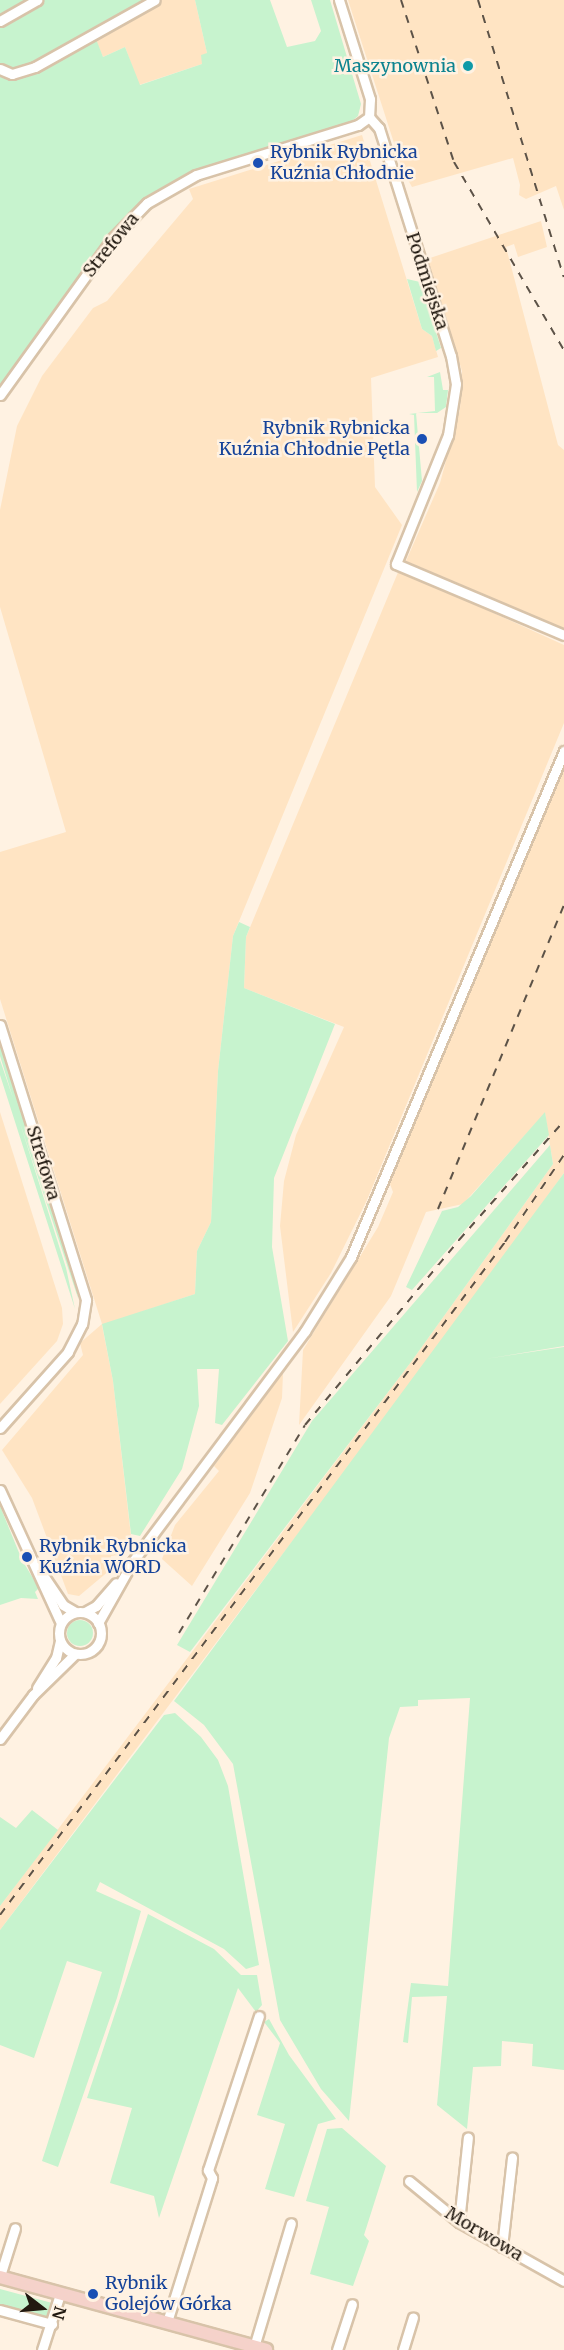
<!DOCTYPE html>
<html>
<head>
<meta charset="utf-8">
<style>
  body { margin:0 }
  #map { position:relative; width:564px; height:2350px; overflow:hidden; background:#fff2e2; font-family:Merriweather,serif }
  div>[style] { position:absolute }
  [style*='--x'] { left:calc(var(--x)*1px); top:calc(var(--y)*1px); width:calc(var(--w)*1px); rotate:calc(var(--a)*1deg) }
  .built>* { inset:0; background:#ffe4c3 }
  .green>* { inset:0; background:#c7f3ce; transform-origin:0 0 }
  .round { border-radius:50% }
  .roads { filter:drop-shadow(2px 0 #d8c3a9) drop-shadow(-2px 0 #d8c3a9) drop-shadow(0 2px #d8c3a9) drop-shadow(0 -2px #d8c3a9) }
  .minor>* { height:9px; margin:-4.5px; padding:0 4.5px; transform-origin:4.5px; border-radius:4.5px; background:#fff }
  .minor>.ring { margin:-4.5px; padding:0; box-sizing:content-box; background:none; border:9px solid #fff; border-radius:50% }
  .major>* { height:12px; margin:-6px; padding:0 6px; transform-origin:6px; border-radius:6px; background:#f5d2ca }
  .rail>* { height:2px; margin-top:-1px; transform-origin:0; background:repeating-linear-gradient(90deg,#5c5247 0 8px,transparent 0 16px) }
  .dots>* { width:16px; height:16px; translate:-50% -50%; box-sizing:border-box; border:3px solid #fff2e2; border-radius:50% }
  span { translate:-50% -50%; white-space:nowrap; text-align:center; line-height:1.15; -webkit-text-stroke:5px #fff2e2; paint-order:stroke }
  .culture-label { font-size:18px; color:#0d838f }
  .right { translate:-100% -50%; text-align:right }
  .transit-label { font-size:18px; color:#164399 }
  .left { translate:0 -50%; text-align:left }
  .street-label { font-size:18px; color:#211910 }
  .north { position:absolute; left:12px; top:2278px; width:60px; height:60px; -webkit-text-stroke:4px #fff2e2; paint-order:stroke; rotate:106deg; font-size:16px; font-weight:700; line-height:24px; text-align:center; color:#211910 }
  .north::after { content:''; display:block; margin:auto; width:21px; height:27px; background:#211910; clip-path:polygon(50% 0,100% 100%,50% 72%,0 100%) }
</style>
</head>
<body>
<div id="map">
  <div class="built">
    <div style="clip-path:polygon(159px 0,195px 0,207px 53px,202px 64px,139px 85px,125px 47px,103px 57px,95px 39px)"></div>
    <div style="clip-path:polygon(348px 0,564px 0,564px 210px,556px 186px,526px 199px,519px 195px,520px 185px,513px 158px,412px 187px,403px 171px)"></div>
    <div style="clip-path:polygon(362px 135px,422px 329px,432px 336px,438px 357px,371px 378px,375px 487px,402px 525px,233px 936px,218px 1071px,211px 1222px,197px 1251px,195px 1294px,102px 1325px,113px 1381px,132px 1545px,125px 1554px,111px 1556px,110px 1570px,79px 1596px,68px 1594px,32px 1498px,2px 1450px,83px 1355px,80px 1343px,102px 1324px,0 999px,0 852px,66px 832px,0 607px,0 510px,17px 426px,42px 376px,93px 308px,107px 301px,193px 199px,189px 189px)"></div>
    <div style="clip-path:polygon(541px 221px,547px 247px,518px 257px,514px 244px,506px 247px,558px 445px,564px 450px,564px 630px,406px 561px,440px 483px,460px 409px,462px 371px,427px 259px)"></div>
    <div style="clip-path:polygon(399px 570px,564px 645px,564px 723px,367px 1200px,331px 1273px,293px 1332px,280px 1226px,284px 1181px,296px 1135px,344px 1027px,244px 988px,246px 937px)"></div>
    <div style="clip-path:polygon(564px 762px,564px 1173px,461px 1317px,0 1930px,0 1906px,411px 1362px,553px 1164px,545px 1113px,463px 1204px,426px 1212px,391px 1296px,299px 1425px,303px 1350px,378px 1227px,393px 1192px,390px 1184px)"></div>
    <div style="clip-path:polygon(0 1112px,62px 1308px,63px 1324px,57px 1341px,0 1404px)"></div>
    <div style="clip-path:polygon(283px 1373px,282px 1398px,250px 1493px,192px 1586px,162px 1559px,175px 1525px,219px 1471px,214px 1466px)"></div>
  </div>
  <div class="green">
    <div style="clip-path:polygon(0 0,159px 0,96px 39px,103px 57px,125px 47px,140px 85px,202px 64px,201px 55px,207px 53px,195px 0,270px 0,287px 47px,315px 41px,321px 31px,311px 0,330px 0,361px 104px,358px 116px,352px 121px,184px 175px,140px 202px,97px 254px,0 388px)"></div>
    <div style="clip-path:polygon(407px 279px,420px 282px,441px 348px,436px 351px,432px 336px,422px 329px)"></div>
    <div style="clip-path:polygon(440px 372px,443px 390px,448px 390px,446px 407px,437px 413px,416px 413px,422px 481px,417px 492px,414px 415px,409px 414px,435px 411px,434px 377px,427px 377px)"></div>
    <div style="clip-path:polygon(239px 922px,250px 927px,246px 937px,244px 988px,335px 1024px,274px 1178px,272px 1247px,288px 1341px,222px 1425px,215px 1423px,219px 1369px,197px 1369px,199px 1406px,182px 1469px,140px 1536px,131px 1534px,113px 1381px,102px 1324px,195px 1294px,197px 1251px,211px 1222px,218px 1071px,233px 936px)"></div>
    <div style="clip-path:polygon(0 1043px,77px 1288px,78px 1298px,19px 1120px,66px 1268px,75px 1309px,0 1075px,0 1060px,13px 1098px,0 1056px)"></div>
    <div style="clip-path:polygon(545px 1112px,549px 1135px,412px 1290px,406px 1287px,442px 1211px,458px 1207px,471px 1196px)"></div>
    <div style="clip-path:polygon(550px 1145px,553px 1164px,411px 1362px,190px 1652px,177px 1645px,312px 1421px)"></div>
    <div style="clip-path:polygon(564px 1173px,564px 1346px,485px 1359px,564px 1347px,564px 2070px,532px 2066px,533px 2044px,502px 2041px,501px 2066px,473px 2067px,467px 2129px,437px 2105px,447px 1996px,412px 1997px,408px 2043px,403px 2042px,411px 1983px,448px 1986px,470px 1698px,418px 1700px,418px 1706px,400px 1707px,389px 1738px,349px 2121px,321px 2089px,280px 2020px,233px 1764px,204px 1725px,174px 1701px)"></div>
    <div style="clip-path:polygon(0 1506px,22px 1560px,39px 1588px,35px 1592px,38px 1599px,21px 1598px,0 1605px)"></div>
    <div class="round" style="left:67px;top:1620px;width:26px;height:26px"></div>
    <div style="clip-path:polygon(175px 1713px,201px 1737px,218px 1760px,228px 1786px,259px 1965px,246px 1969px,224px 1949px,100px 1882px,96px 1891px,141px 1911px,117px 1998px,58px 2167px,42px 2161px,102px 1972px,67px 1961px,34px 2058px,0 2045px,0 1930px,164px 1715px)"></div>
    <div style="clip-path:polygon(32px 1810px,58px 1830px,0 1906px,0 1817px,16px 1828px)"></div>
    <div style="clip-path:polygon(148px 1914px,214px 1949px,241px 1975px,257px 1975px,262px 2005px,256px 2012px,238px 1988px,159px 2218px,154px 2196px,110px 2183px,132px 2108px,87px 2098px)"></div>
    <div style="clip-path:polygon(269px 2019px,289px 2055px,336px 2119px,318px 2124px,294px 2197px,265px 2189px,285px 2124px,257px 2115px,280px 2043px,264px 2022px)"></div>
    <div style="clip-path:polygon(342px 2128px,386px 2166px,364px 2235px,369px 2241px,353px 2286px,310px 2274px,329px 2207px,306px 2201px,327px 2129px)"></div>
    <div style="left:0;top:2289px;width:53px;height:17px;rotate:15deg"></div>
  </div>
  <div class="roads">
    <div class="minor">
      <div style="--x:339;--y:0;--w:104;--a:72.6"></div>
      <div style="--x:370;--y:99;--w:18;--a:93"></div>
      <div style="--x:0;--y:21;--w:43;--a:-29.6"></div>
      <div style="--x:0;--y:69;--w:13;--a:23"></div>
      <div style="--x:12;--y:74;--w:24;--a:-17"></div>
      <div style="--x:35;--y:67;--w:137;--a:-29.2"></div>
      <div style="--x:369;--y:117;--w:15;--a:48"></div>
      <div style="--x:379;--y:128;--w:239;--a:72.5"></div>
      <div style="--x:451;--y:356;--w:28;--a:80"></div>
      <div style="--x:456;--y:384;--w:52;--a:98.9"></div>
      <div style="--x:448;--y:435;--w:139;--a:112"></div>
      <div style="--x:396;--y:564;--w:182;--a:22.9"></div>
      <div style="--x:0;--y:395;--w:192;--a:-54.3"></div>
      <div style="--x:112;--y:239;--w:50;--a:-45.8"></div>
      <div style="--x:147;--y:203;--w:56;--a:-29.7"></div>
      <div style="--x:196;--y:175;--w:170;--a:-17.2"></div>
      <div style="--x:358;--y:125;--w:14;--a:-36"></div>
      <div style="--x:0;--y:1025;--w:288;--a:72.6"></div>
      <div style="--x:86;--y:1300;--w:24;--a:99"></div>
      <div style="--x:82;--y:1324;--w:31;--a:117"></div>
      <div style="--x:68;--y:1352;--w:102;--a:131.8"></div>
      <div style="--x:0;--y:1490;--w:146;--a:65.4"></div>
      <div style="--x:45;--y:1578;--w:32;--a:56"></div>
      <div style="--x:63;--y:1605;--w:14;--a:30"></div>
      <div class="ring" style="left:59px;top:1612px;width:33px;height:33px"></div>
      <div style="--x:85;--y:1612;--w:13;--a:-29"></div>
      <div style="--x:96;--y:1606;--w:30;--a:-49"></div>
      <div style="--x:98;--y:1623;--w:71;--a:-60.6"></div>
      <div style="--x:133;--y:1561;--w:287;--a:-53.2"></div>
      <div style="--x:305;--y:1331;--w:87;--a:-58.1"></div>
      <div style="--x:351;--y:1257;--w:549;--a:-67.17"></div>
      <div style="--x:37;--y:1688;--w:36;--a:-58"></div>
      <div style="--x:56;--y:1658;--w:17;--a:-77"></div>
      <div style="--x:0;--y:1739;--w:55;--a:-53.1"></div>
      <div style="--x:33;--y:1695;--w:59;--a:-44.3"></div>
      <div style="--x:409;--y:2181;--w:65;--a:39.4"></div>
      <div style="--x:459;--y:2222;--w:120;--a:29.3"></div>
      <div style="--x:459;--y:2222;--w:85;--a:-84"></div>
      <div style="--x:502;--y:2247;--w:90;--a:-83.6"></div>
      <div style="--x:0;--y:2276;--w:50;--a:-72.6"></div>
      <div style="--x:0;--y:2310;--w:54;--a:15.1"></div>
      <div style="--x:167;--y:2322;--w:151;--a:-72.6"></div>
      <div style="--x:212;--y:2178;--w:9;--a:-117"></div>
      <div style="--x:208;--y:2170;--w:162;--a:-71.7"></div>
      <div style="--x:254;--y:2347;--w:129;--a:-73.4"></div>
      <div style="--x:42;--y:2350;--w:59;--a:-72.2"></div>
      <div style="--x:337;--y:2350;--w:48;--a:-71.9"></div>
      <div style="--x:403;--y:2350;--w:34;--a:-73"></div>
    </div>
    <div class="major">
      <div style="--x:0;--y:2277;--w:276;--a:15.3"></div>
    </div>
  </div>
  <div class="rail">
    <div style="--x:401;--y:0;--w:170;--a:71.9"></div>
    <div style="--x:454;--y:162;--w:218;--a:59.7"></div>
    <div style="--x:478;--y:0;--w:290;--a:72.8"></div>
    <div style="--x:438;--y:1209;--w:329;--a:-67.5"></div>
    <div style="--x:179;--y:1633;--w:243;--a:-58.8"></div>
    <div style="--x:305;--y:1425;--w:241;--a:-50.2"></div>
    <div style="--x:459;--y:1240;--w:159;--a:-48.6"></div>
    <div style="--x:0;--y:1915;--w:841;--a:-53.12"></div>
    <div style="--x:505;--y:1242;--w:105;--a:-55.9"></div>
  </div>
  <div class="dots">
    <div style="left:468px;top:66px;background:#0f9aa8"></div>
    <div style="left:258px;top:163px;background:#1a4fb4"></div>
    <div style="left:422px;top:439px;background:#1a4fb4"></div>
    <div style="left:27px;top:1557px;background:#1a4fb4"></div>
    <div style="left:93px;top:2294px;background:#1a4fb4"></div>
  </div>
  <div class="culture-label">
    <span class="right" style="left:456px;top:66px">Maszynownia</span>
  </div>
  <div class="transit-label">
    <span class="left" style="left:270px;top:163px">Rybnik Rybnicka<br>Kuźnia Chłodnie</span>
    <span class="right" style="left:410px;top:439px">Rybnik Rybnicka<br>Kuźnia Chłodnie Pętla</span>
    <span class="left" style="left:39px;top:1557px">Rybnik Rybnicka<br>Kuźnia WORD</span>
    <span class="left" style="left:105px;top:2294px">Rybnik<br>Golejów Górka</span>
  </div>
  <div class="street-label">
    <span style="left:111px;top:245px;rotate:-51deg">Strefowa</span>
    <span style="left:427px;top:281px;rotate:72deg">Podmiejska</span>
    <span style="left:43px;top:1163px;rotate:73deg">Strefowa</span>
    <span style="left:484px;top:2234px;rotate:31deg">Morwowa</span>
  </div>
  <div class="north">N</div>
</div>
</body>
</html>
